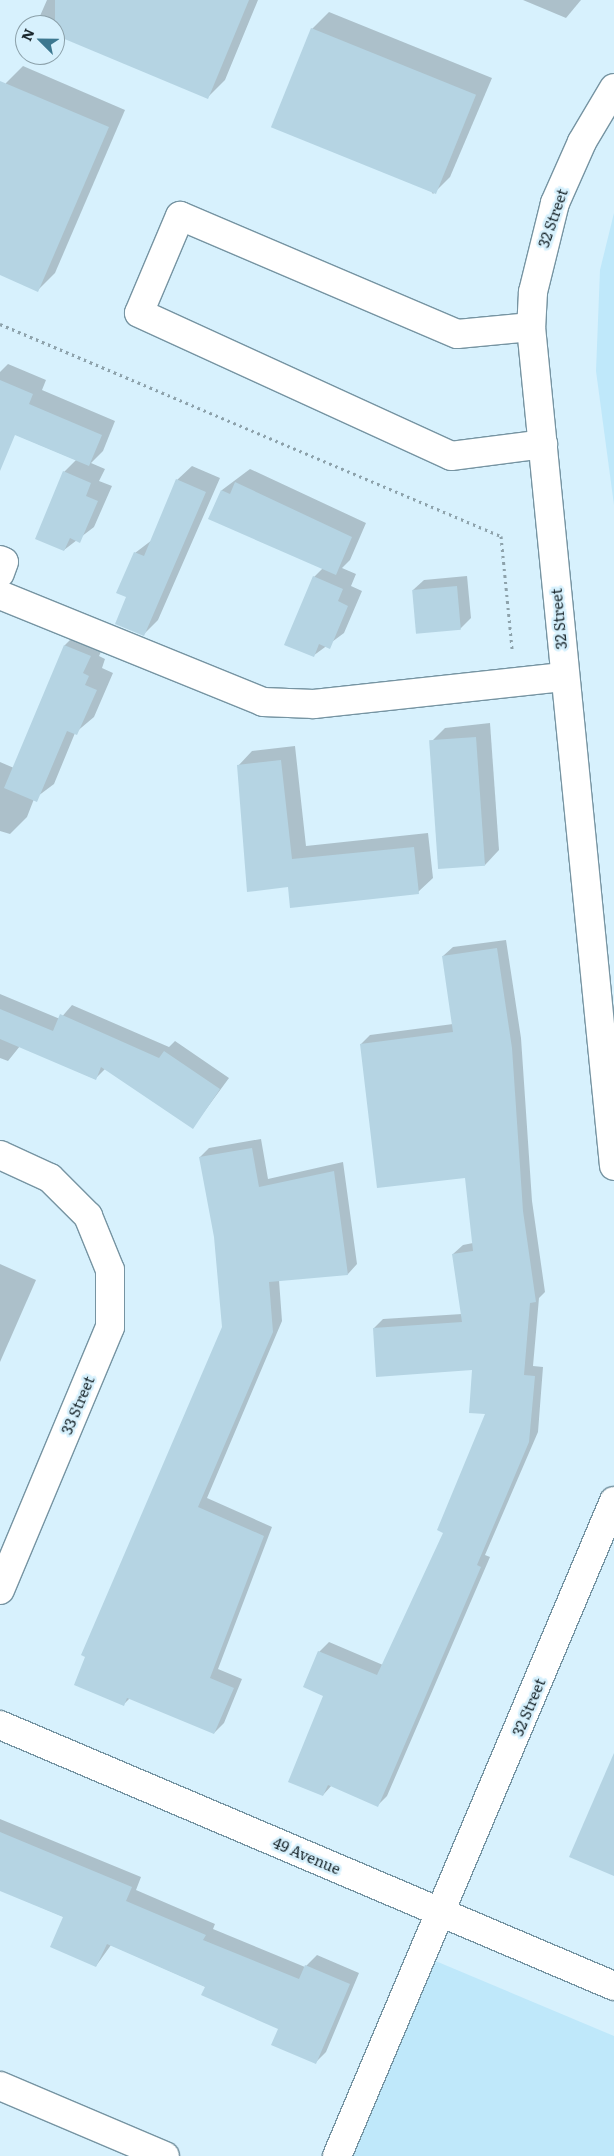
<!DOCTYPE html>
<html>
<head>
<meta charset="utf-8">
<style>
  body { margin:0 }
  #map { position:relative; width:614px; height:2156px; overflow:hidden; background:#d7f1fd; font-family:Literata,serif }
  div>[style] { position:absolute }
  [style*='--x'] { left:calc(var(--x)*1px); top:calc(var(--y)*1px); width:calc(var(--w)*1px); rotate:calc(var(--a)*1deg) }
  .built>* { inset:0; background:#bfe8fa }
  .shadow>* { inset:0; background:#0003 }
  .building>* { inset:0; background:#b5d4e3; transform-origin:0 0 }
  .path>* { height:3px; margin-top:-1.5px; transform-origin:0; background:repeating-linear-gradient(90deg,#8da2ab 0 2.5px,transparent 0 6.5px) }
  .roads { filter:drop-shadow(1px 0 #7694a2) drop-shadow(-1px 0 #7694a2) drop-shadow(0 1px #7694a2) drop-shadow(0 -1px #7694a2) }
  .minor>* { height:28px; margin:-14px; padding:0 14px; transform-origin:14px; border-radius:14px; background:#fff }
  span { translate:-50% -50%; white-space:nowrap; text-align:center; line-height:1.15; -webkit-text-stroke:5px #d7f1fd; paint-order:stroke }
  .street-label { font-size:15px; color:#1a272c }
  .north { position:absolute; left:15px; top:15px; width:50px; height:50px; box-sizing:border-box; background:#d7f1fd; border:1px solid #8ba0a9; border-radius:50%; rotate:293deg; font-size:14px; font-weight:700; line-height:20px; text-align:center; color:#1a272c }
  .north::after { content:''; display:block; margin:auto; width:18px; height:22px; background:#3d7890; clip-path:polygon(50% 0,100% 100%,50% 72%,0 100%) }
</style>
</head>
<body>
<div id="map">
  <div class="built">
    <div style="clip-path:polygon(614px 213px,614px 505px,596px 371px,600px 270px)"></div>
    <div style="clip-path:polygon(426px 1957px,614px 2036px,614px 2156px,342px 2156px)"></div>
  </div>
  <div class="shadow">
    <div style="clip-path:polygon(47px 0,258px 0,225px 80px,208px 97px,55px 34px,55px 25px,36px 25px)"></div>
    <div style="clip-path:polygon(523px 0,581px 0,566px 18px)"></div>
    <div style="clip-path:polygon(329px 12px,492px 78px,450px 177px,433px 194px,312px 29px)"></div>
    <div style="clip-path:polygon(23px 66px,125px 110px,55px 273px,38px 290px,0 274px,0 98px,6px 83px)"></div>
    <div style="clip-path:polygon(8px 364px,46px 380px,42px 390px,115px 421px,103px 451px,91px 463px,105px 469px,99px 481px,112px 486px,94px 527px,64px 550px,64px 472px,76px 460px,0 428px,0 372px)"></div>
    <div style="clip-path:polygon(192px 466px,220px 478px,158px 620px,144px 634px,128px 597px,135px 553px,152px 540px,177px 480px)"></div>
    <div style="clip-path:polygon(250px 469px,366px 523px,350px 560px,342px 568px,356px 574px,351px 586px,362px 591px,344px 633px,313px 656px,314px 577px,323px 568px,210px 519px,222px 490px)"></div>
    <div style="clip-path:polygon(467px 576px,471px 618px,460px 629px,413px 590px,424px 580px)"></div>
    <div style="clip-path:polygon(82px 628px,107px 639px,99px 656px,105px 659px,102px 668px,113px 673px,94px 717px,75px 733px,54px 784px,34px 799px,27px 817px,10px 834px,0 831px,0 762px,14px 768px,65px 645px)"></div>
    <div style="clip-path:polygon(490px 723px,499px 850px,485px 865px,430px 743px,445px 728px)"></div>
    <div style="clip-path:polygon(295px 746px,306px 846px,428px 833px,433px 878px,418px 892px,289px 886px,238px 766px,252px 751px)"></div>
    <div style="clip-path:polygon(506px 940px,521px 1038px,532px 1201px,545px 1292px,539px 1298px,533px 1366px,543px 1367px,538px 1432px,485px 1555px,490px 1557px,387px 1796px,378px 1805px,332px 1785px,323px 1795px,325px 1695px,319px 1652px,329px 1642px,383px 1665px,445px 1532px,487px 1413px,473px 1369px,374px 1328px,383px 1319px,462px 1314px,453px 1254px,463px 1245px,473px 1243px,466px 1177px,361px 1044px,370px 1035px,453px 1024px,443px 956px,453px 947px)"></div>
    <div style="clip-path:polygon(0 994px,60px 1019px,72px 1005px,169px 1047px,175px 1041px,229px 1078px,193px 1127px,106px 1068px,95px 1079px,20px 1046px,8px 1061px,0 1058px)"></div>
    <div style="clip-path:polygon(261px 1139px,268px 1179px,343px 1162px,357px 1264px,348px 1274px,279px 1280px,282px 1321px,207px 1498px,272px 1527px,218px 1669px,242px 1679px,224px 1723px,214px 1733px,130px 1698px,124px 1704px,223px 1327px,216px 1237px,200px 1157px,209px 1148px)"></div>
    <div style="clip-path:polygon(0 1264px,36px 1280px,0 1362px)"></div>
    <div style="clip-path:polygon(0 1819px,141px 1877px,136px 1890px,215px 1924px,213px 1929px,305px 1967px,317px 1955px,359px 1973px,326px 2052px,315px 2063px,279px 2028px,206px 1987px,111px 1945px,96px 1966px,64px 1917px,0 1890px)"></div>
  </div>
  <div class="building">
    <div style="clip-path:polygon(55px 0,249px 0,208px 99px,55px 35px)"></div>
    <div style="left:311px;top:28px;width:178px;height:107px;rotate:22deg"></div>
    <div style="clip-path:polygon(0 81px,109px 127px,38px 292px,0 275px)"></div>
    <div style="clip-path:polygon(0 380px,33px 394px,29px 404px,102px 435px,89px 466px,15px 435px,0 471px)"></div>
    <div style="clip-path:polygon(63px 471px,91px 483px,86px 496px,98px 501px,80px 543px,70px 538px,64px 551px,35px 539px)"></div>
    <div style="clip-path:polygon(176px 479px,206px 492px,144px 636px,115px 624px,126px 597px,116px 593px,134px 552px,144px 556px)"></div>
    <div style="clip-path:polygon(235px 482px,352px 537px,336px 575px,208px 519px,221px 490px,230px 494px)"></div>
    <div style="clip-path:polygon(313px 576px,343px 589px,338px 601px,348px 606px,330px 649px,319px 644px,314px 657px,284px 645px)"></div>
    <div style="left:457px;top:586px;width:44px;height:45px;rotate:85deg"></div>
    <div style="clip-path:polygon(64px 645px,91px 656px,83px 673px,89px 676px,85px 685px,97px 690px,77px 735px,67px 731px,37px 802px,4px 788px)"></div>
    <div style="left:476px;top:737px;width:129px;height:47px;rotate:86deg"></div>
    <div style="clip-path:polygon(281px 760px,292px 859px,414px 847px,419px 894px,290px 908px,288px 887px,247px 892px,237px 765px)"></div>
    <div style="clip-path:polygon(497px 948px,512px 1048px,523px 1211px,536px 1302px,530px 1303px,524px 1375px,535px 1376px,529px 1442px,477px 1565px,481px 1567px,378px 1807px,328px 1785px,323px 1796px,288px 1782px,323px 1696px,303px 1687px,318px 1651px,377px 1675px,443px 1533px,437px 1530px,485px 1414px,469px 1413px,472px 1370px,376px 1377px,373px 1328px,462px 1322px,452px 1254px,473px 1251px,465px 1178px,377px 1188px,360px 1044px,453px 1032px,442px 956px)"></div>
    <div style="clip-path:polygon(0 1009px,53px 1031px,60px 1014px,159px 1058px,164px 1051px,220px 1089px,193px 1129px,101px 1067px,96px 1080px,0 1039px)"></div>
    <div style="clip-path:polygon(252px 1148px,259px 1187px,334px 1171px,348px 1275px,269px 1282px,273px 1332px,198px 1507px,264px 1536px,210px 1678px,234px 1688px,214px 1734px,127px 1698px,124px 1706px,74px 1685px,85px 1657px,81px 1655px,222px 1327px,214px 1237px,199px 1157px)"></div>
    <div style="clip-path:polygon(614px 1753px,614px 1876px,569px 1857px)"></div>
    <div style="clip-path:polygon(0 1832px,132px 1887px,126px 1901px,206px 1935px,203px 1940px,299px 1979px,305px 1965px,350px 1984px,316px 2064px,271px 2045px,278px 2029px,201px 1995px,205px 1987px,107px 1944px,96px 1967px,50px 1947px,63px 1917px,0 1891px)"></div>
  </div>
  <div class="path">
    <div style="--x:0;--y:324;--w:544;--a:22.94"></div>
    <div style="--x:501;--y:536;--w:114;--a:84.4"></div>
  </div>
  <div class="roads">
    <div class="minor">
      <div style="--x:614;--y:88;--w:63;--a:120.7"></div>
      <div style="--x:582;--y:142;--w:67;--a:113.9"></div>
      <div style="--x:555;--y:203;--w:92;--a:103.9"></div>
      <div style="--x:533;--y:292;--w:35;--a:93"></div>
      <div style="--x:531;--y:327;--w:843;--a:84.35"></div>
      <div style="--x:531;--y:327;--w:74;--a:174.6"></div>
      <div style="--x:457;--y:334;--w:301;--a:-156.9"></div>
      <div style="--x:180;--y:216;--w:105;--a:112.9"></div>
      <div style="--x:139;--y:313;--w:343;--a:24.6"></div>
      <div style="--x:451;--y:456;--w:93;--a:-7.4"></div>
      <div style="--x:0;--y:560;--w:4;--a:27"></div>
      <div style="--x:4;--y:562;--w:12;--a:110"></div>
      <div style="--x:0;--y:595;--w:284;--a:22.1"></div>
      <div style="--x:263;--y:702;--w:51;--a:2.2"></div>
      <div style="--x:314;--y:704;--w:250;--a:-6.2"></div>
      <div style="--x:0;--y:1155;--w:55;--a:24.7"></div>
      <div style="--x:50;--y:1178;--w:54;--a:45"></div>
      <div style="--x:88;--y:1216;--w:58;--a:67.8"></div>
      <div style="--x:110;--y:1270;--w:57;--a:90"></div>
      <div style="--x:110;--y:1327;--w:285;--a:112.7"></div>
      <div style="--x:0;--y:1725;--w:667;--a:23.03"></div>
      <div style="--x:0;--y:2086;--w:179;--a:23"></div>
      <div style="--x:337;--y:2156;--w:711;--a:-67.08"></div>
    </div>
  </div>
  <div class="street-label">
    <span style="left:552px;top:218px;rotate:-71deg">32 Street</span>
    <span style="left:558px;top:619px;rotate:-95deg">32 Street</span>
    <span style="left:77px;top:1405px;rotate:-67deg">33 Street</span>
    <span style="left:528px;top:1707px;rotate:-67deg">32 Street</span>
    <span style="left:307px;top:1855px;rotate:23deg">49 Avenue</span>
  </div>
  <div class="north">N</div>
</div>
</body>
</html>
